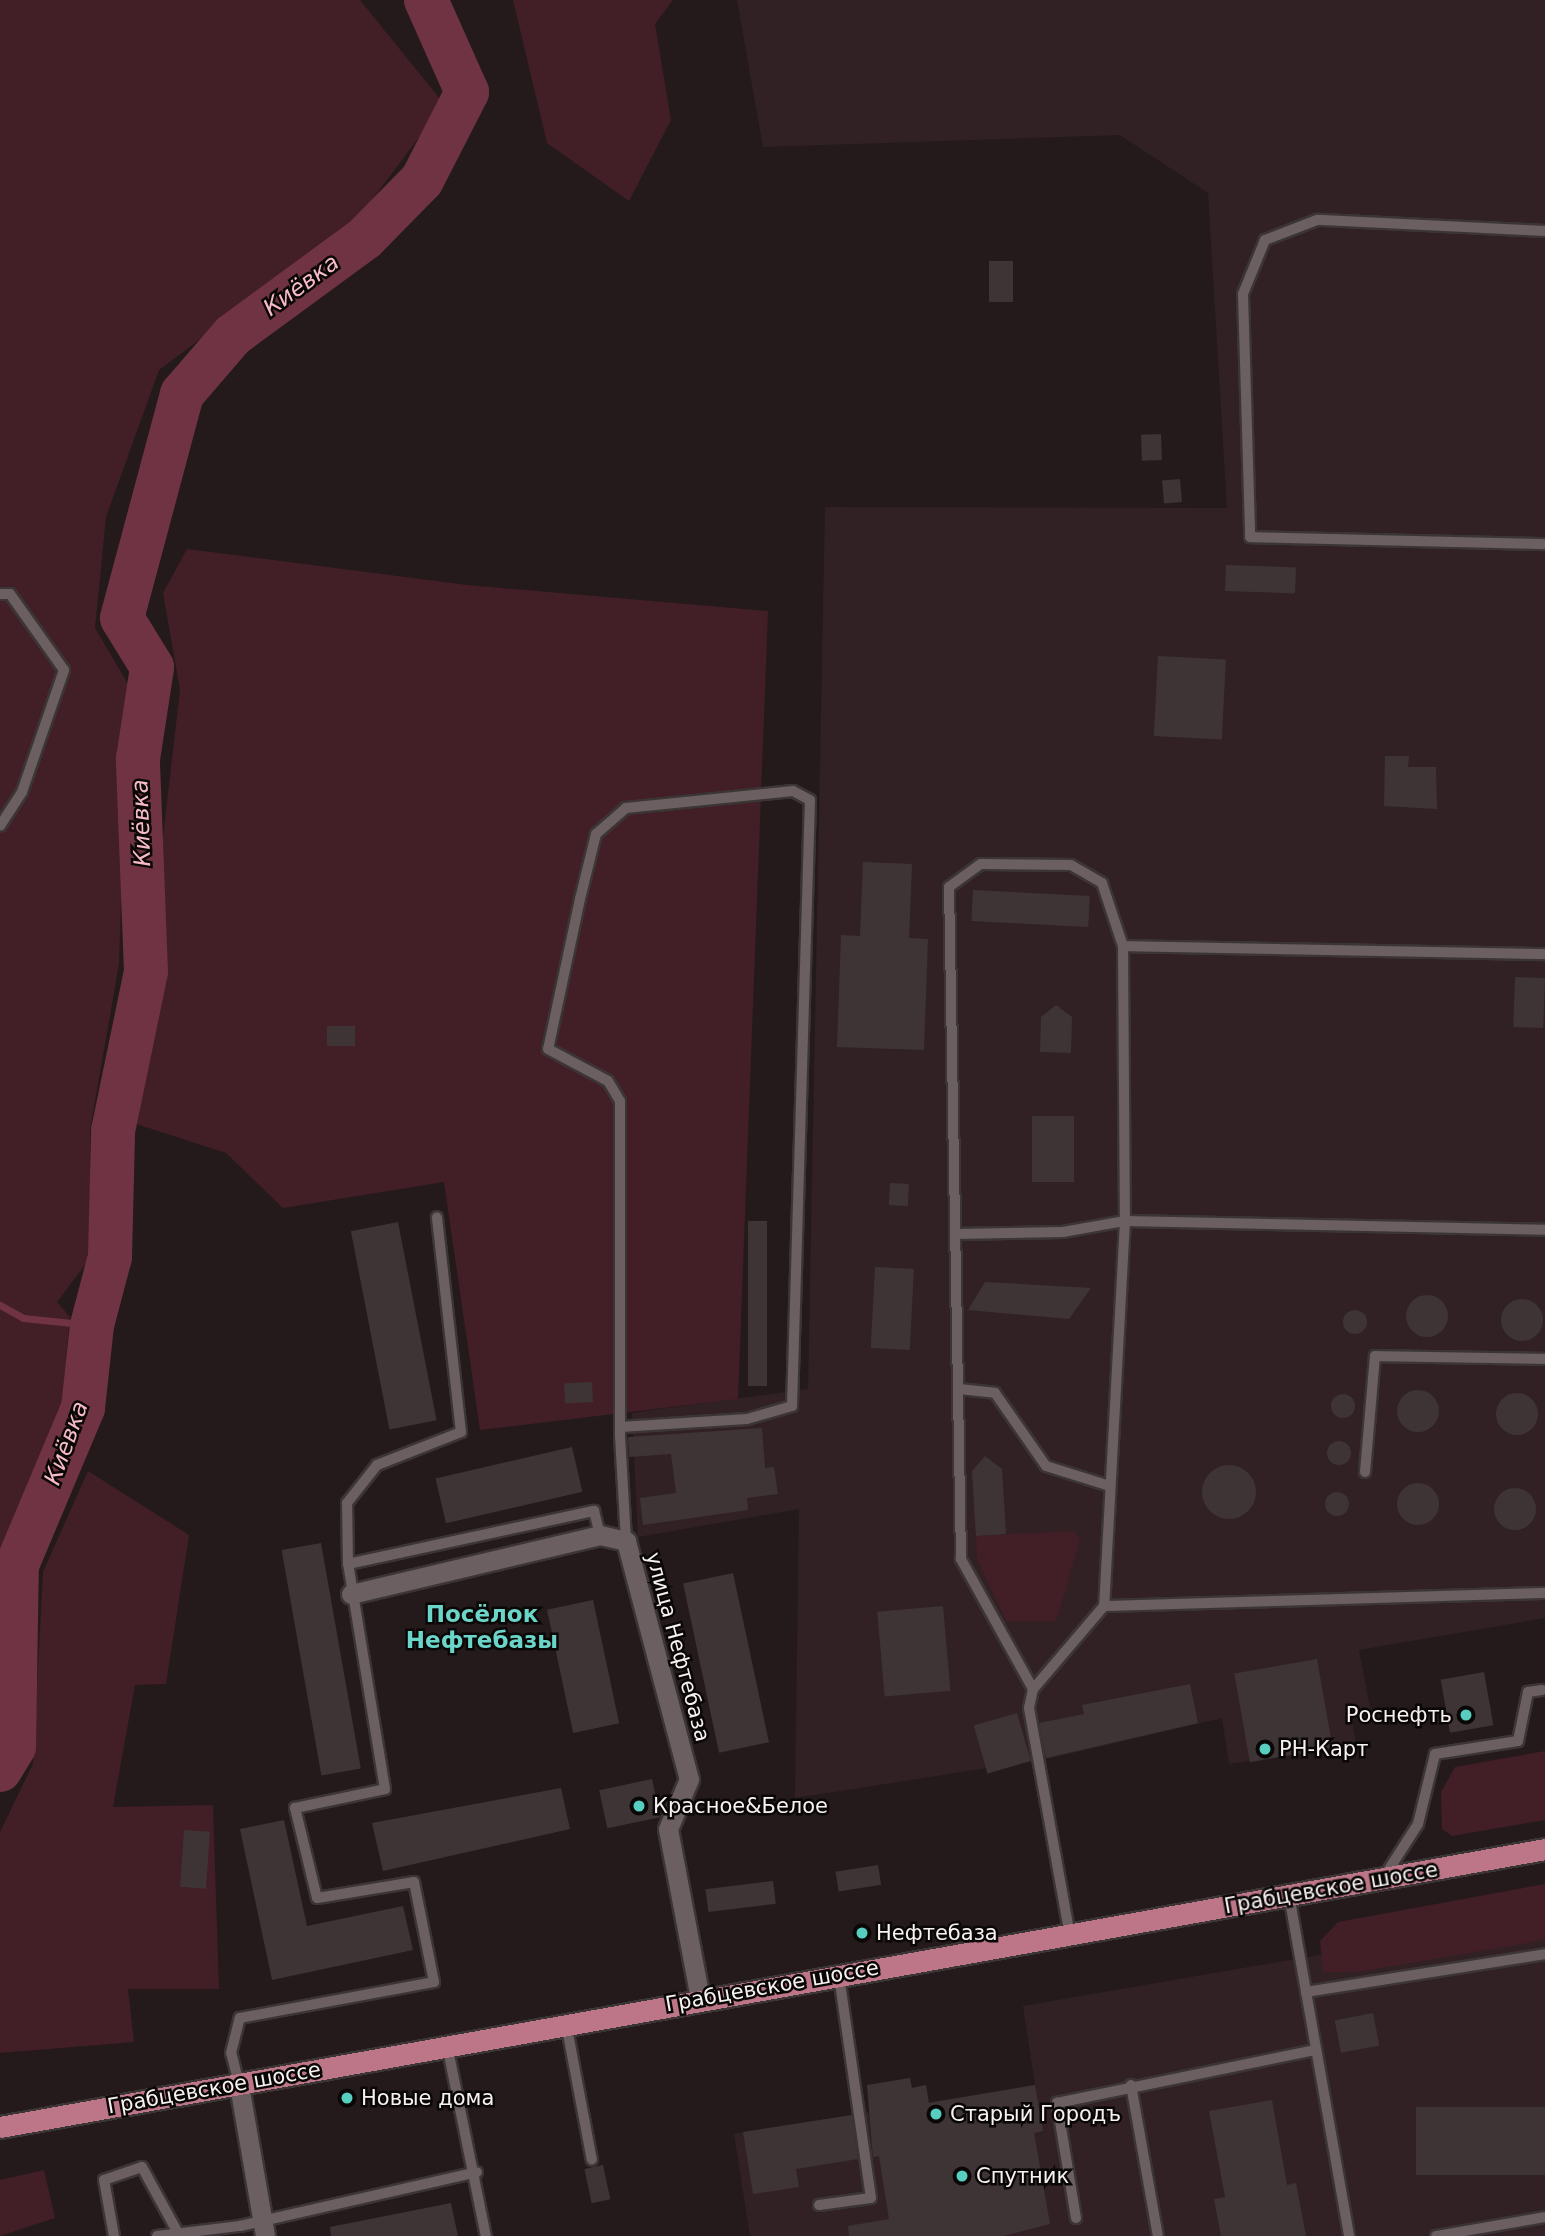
<!DOCTYPE html>
<html>
<head>
<meta charset="utf-8">
<style>
  body { margin:0 }
  #map { position:relative; width:1545px; height:2236px; overflow:hidden; background:#241a1c; font-family:"DejaVu Sans",sans-serif }
  div>[style] { position:absolute }
  [style*='--x'] { left:calc(var(--x)*1px); top:calc(var(--y)*1px); width:calc(var(--w)*1px); rotate:calc(var(--a)*1deg) }
  .built>* { inset:0; background:#312125 }
  .green>* { inset:0; background:#421e27 }
  .stream>* { height:7px; margin:-3.5px; padding:0 3.5px; transform-origin:3.5px; border-radius:3.5px; background:#703343 }
  .river>* { height:44px; margin:-22px; padding:0 22px; transform-origin:22px; border-radius:22px; background:#703343 }
  .building>* { inset:0; background:#3e3436; transform-origin:0 0 }
  .round { border-radius:50% }
  .roads { filter:drop-shadow(2px 0 #3c3536) drop-shadow(-2px 0 #3c3536) drop-shadow(0 2px #3c3536) drop-shadow(0 -2px #3c3536) }
  .service>* { height:10px; margin:-5px; padding:0 5px; transform-origin:5px; border-radius:5px; background:#6b5f61 }
  .minor>* { height:19px; margin:-9.5px; padding:0 9.5px; transform-origin:9.5px; border-radius:9.5px; background:#6b5f61 }
  .primary>* { height:21px; margin:-10.5px; padding:0 10.5px; transform-origin:10.5px; border-radius:10.5px; background:#bd7687 }
  .dots>* { width:19px; height:19px; translate:-50% -50%; box-sizing:border-box; border:4px solid #0a0707; border-radius:50% }
  span { translate:-50% -50%; white-space:nowrap; text-align:center; line-height:1.15; -webkit-text-stroke:5px #0a0707; paint-order:stroke }
  .street-label { font-size:21px; color:#f8f1f2 }
  .poi-label { font-size:21px; color:#f8f1f2 }
  .right { translate:-100% -50%; text-align:right }
  .left { translate:0 -50%; text-align:left }
  .water-label { font-size:23px; color:#f7bbc7; font-style:italic }
  .neighbourhood-label { font-size:23px; color:#6cd5c9; font-weight:700 }
</style>
</head>
<body>
<div id="map">
  <div class="built">
    <div style="clip-path:polygon(737px 0,1545px 0,1545px 1618px,1359px 1650px,1371px 1713px,1351px 1715px,1356px 1744px,1229px 1764px,1222px 1718px,1051px 1758px,795px 1798px,799px 1509px,638px 1537px,632px 1413px,808px 1389px,825px 507px,1227px 508px,1208px 193px,1120px 135px,763px 147px)"></div>
    <div style="clip-path:polygon(1545px 1916px,1545px 2236px,750px 2236px,734px 2134px,1035px 2085px,1023px 2006px)"></div>
  </div>
  <div class="green">
    <div style="clip-path:polygon(0 0,360px 0,444px 104px,353px 225px,159px 370px,106px 517px,95px 628px,128px 684px,119px 964px,90px 1130px,91px 1257px,57px 1302px,70px 1317px,61px 1412px,4px 1546px,0 1571px)"></div>
    <div style="clip-path:polygon(513px 0,673px 0,655px 24px,671px 120px,629px 201px,547px 143px)"></div>
    <div style="clip-path:polygon(187px 549px,467px 585px,768px 611px,738px 1399px,480px 1430px,444px 1182px,283px 1208px,226px 1153px,130px 1122px,180px 690px,163px 593px)"></div>
    <div style="clip-path:polygon(88px 1471px,189px 1535px,166px 1684px,135px 1685px,113px 1807px,213px 1805px,219px 1989px,128px 1989px,134px 2042px,0 2053px,0 1832px,33px 1764px,43px 1572px)"></div>
    <div style="clip-path:polygon(1074px 1531px,1080px 1540px,1056px 1621px,1006px 1621px,977px 1559px,976px 1536px)"></div>
    <div style="clip-path:polygon(1545px 1751px,1545px 1820px,1452px 1836px,1442px 1829px,1441px 1792px,1455px 1767px)"></div>
    <div style="clip-path:polygon(1545px 1884px,1545px 1940px,1357px 1972px,1323px 1972px,1320px 1941px,1338px 1922px)"></div>
    <div style="clip-path:polygon(44px 2170px,55px 2218px,0 2236px,0 2180px)"></div>
  </div>
  <div class="stream">
    <div style="--x:0;--y:1305;--w:26;--a:29"></div>
    <div style="--x:23;--y:1318;--w:69;--a:5.8"></div>
  </div>
  <div class="river">
    <div style="--x:0;--y:1770;--w:27;--a:-59"></div>
    <div style="--x:14;--y:1747;--w:182;--a:-89.1"></div>
    <div style="--x:17;--y:1565;--w:170;--a:-67.2"></div>
    <div style="--x:83;--y:1408;--w:83;--a:-83.8"></div>
    <div style="--x:92;--y:1325;--w:70;--a:-75.2"></div>
    <div style="--x:110;--y:1257;--w:126;--a:-88.6"></div>
    <div style="--x:113;--y:1131;--w:162;--a:-78.3"></div>
    <div style="--x:146;--y:972;--w:213;--a:-92.2"></div>
    <div style="--x:138;--y:759;--w:93;--a:-81.3"></div>
    <div style="--x:152;--y:667;--w:57;--a:-121.5"></div>
    <div style="--x:122;--y:618;--w:232;--a:-75"></div>
    <div style="--x:182;--y:394;--w:78;--a:-49.2"></div>
    <div style="--x:233;--y:335;--w:164;--a:-36.3"></div>
    <div style="--x:365;--y:238;--w:81;--a:-45.5"></div>
    <div style="--x:422;--y:180;--w:99;--a:-62.9"></div>
    <div style="--x:467;--y:92;--w:101;--a:-114"></div>
  </div>
  <div class="building">
    <div style="left:989px;top:261px;width:24px;height:41px"></div>
    <div style="left:1161px;top:434px;width:26px;height:20px;rotate:88deg"></div>
    <div style="left:1180px;top:479px;width:23px;height:18px;rotate:85deg"></div>
    <div style="left:1226px;top:565px;width:70px;height:26px;rotate:2deg"></div>
    <div style="left:1158px;top:656px;width:68px;height:80px;rotate:3deg"></div>
    <div style="clip-path:polygon(1385px 756px,1409px 756px,1408px 767px,1436px 767px,1437px 809px,1384px 806px)"></div>
    <div style="clip-path:polygon(863px 862px,912px 864px,909px 938px,928px 939px,924px 1050px,837px 1047px,841px 935px,860px 936px)"></div>
    <div style="left:973px;top:890px;width:117px;height:31px;rotate:3deg"></div>
    <div style="left:1515px;top:977px;width:30px;height:50px;rotate:2deg"></div>
    <div style="clip-path:polygon(1056px 1005px,1072px 1017px,1071px 1053px,1040px 1052px,1041px 1017px)"></div>
    <div style="left:355px;top:1026px;width:20px;height:28px;rotate:90deg"></div>
    <div style="left:1032px;top:1116px;width:42px;height:66px"></div>
    <div style="left:890px;top:1183px;width:19px;height:22px;rotate:3deg"></div>
    <div style="left:748px;top:1221px;width:19px;height:165px"></div>
    <div style="left:398px;top:1222px;width:202px;height:48px;rotate:79deg"></div>
    <div style="left:875px;top:1267px;width:39px;height:81px;rotate:3deg"></div>
    <div style="clip-path:polygon(985px 1282px,1091px 1288px,1069px 1319px,968px 1310px)"></div>
    <div class="round" style="left:1406px;top:1295px;width:42px;height:42px"></div>
    <div class="round" style="left:1501px;top:1299px;width:42px;height:42px"></div>
    <div class="round" style="left:1343px;top:1310px;width:24px;height:24px"></div>
    <div style="left:592px;top:1382px;width:20px;height:28px;rotate:87deg"></div>
    <div class="round" style="left:1397px;top:1390px;width:42px;height:42px"></div>
    <div class="round" style="left:1496px;top:1393px;width:42px;height:42px"></div>
    <div class="round" style="left:1331px;top:1394px;width:24px;height:24px"></div>
    <div style="clip-path:polygon(762px 1428px,765px 1468px,774px 1467px,778px 1494px,747px 1498px,748px 1510px,643px 1525px,640px 1498px,676px 1493px,671px 1454px,629px 1457px,628px 1437px)"></div>
    <div class="round" style="left:1327px;top:1441px;width:24px;height:24px"></div>
    <div style="left:572px;top:1447px;width:46px;height:140px;rotate:77deg"></div>
    <div style="clip-path:polygon(985px 1456px,1002px 1469px,1006px 1534px,976px 1536px,972px 1471px)"></div>
    <div class="round" style="left:1202px;top:1465px;width:54px;height:54px"></div>
    <div class="round" style="left:1397px;top:1483px;width:42px;height:42px"></div>
    <div class="round" style="left:1494px;top:1488px;width:42px;height:42px"></div>
    <div class="round" style="left:1325px;top:1492px;width:24px;height:24px"></div>
    <div style="left:321px;top:1543px;width:229px;height:40px;rotate:80deg"></div>
    <div style="left:733px;top:1573px;width:173px;height:51px;rotate:78deg"></div>
    <div style="left:593px;top:1600px;width:126px;height:47px;rotate:78deg"></div>
    <div style="left:943px;top:1606px;width:85px;height:66px;rotate:85deg"></div>
    <div style="left:1317px;top:1659px;width:90px;height:84px;rotate:80deg"></div>
    <div style="left:1484px;top:1672px;width:54px;height:44px;rotate:80deg"></div>
    <div style="clip-path:polygon(1190px 1684px,1198px 1723px,1046px 1758px,1039px 1723px,1084px 1714px,1082px 1705px)"></div>
    <div style="left:1017px;top:1713px;width:50px;height:45px;rotate:74deg"></div>
    <div style="left:652px;top:1779px;width:39px;height:54px;rotate:78deg"></div>
    <div style="clip-path:polygon(561px 1788px,570px 1829px,383px 1871px,372px 1823px)"></div>
    <div style="clip-path:polygon(284px 1820px,307px 1926px,403px 1906px,413px 1950px,272px 1980px,240px 1829px)"></div>
    <div style="left:184px;top:1830px;width:26px;height:57px;rotate:4deg"></div>
    <div style="left:878px;top:1865px;width:20px;height:43px;rotate:81deg"></div>
    <div style="left:773px;top:1881px;width:23px;height:68px;rotate:83deg"></div>
    <div style="left:1373px;top:2013px;width:33px;height:39px;rotate:79deg"></div>
    <div style="clip-path:polygon(910px 2078px,912px 2088px,926px 2085px,929px 2103px,1035px 2085px,1043px 2131px,1034px 2133px,1050px 2224px,1004px 2236px,849px 2236px,848px 2226px,889px 2219px,879px 2156px,873px 2157px,867px 2085px)"></div>
    <div style="clip-path:polygon(1272px 2100px,1287px 2185px,1296px 2183px,1306px 2236px,1221px 2236px,1214px 2199px,1225px 2197px,1209px 2111px)"></div>
    <div style="left:1545px;top:2107px;width:68px;height:129px;rotate:90deg"></div>
    <div style="clip-path:polygon(852px 2115px,858px 2159px,796px 2169px,799px 2187px,753px 2194px,743px 2132px)"></div>
    <div style="left:603px;top:2165px;width:35px;height:19px;rotate:78deg"></div>
    <div style="clip-path:polygon(451px 2203px,458px 2236px,331px 2236px,330px 2227px)"></div>
  </div>
  <div class="roads">
    <div class="service">
      <div style="--x:1545;--y:231;--w:228;--a:-177.2"></div>
      <div style="--x:1317;--y:220;--w:56;--a:159"></div>
      <div style="--x:1265;--y:240;--w:58;--a:112.2"></div>
      <div style="--x:1243;--y:294;--w:243;--a:88.3"></div>
      <div style="--x:1250;--y:537;--w:295;--a:1.4"></div>
      <div style="--x:0;--y:594;--w:10;--a:0"></div>
      <div style="--x:10;--y:594;--w:93;--a:54.6"></div>
      <div style="--x:64;--y:670;--w:129;--a:109"></div>
      <div style="--x:22;--y:792;--w:40;--a:122.9"></div>
      <div style="--x:1123;--y:946;--w:422;--a:1.1"></div>
      <div style="--x:956;--y:1234;--w:107;--a:-1.1"></div>
      <div style="--x:1063;--y:1232;--w:63;--a:-10.1"></div>
      <div style="--x:1125;--y:1221;--w:420;--a:1.2"></div>
      <div style="--x:959;--y:1389;--w:36;--a:6"></div>
      <div style="--x:995;--y:1393;--w:89;--a:55.1"></div>
      <div style="--x:1046;--y:1466;--w:67;--a:17.4"></div>
      <div style="--x:620;--y:1427;--w:127;--a:-3.6"></div>
      <div style="--x:747;--y:1419;--w:47;--a:-16.1"></div>
      <div style="--x:792;--y:1406;--w:606;--a:-88.3"></div>
      <div style="--x:810;--y:800;--w:19;--a:-152"></div>
      <div style="--x:793;--y:791;--w:168;--a:174.2"></div>
      <div style="--x:626;--y:808;--w:40;--a:139"></div>
      <div style="--x:596;--y:834;--w:67;--a:103.8"></div>
      <div style="--x:580;--y:899;--w:153;--a:102"></div>
      <div style="--x:548;--y:1049;--w:68;--a:28.1"></div>
      <div style="--x:608;--y:1081;--w:23;--a:59"></div>
      <div style="--x:620;--y:1101;--w:335;--a:90"></div>
      <div style="--x:620;--y:1436;--w:105;--a:86.7"></div>
      <div style="--x:1365;--y:1472;--w:116;--a:-85.1"></div>
      <div style="--x:1375;--y:1356;--w:170;--a:1"></div>
      <div style="--x:348;--y:1564;--w:61;--a:-90.9"></div>
      <div style="--x:347;--y:1503;--w:48;--a:-51.7"></div>
      <div style="--x:377;--y:1465;--w:90;--a:-21.4"></div>
      <div style="--x:461;--y:1432;--w:216;--a:-96.4"></div>
      <div style="--x:1104;--y:1606;--w:441;--a:-1.7"></div>
      <div style="--x:1033;--y:1689;--w:149;--a:-119"></div>
      <div style="--x:961;--y:1559;--w:672;--a:-91.02"></div>
      <div style="--x:949;--y:887;--w:39;--a:-36"></div>
      <div style="--x:981;--y:864;--w:90;--a:0.6"></div>
      <div style="--x:1071;--y:865;--w:36;--a:30"></div>
      <div style="--x:1102;--y:883;--w:66;--a:71.6"></div>
      <div style="--x:1123;--y:946;--w:275;--a:89.6"></div>
      <div style="--x:1125;--y:1221;--w:386;--a:93.1"></div>
      <div style="--x:1104;--y:1606;--w:109;--a:130.5"></div>
      <div style="--x:1033;--y:1689;--w:19;--a:102"></div>
      <div style="--x:1029;--y:1708;--w:231;--a:79.8"></div>
      <div style="--x:1384;--y:1877;--w:63;--a:-57.3"></div>
      <div style="--x:1418;--y:1824;--w:72;--a:-76.3"></div>
      <div style="--x:1435;--y:1754;--w:84;--a:-8.9"></div>
      <div style="--x:1518;--y:1741;--w:50;--a:-78.5"></div>
      <div style="--x:1528;--y:1692;--w:14;--a:-8"></div>
      <div style="--x:1289;--y:1895;--w:346;--a:80"></div>
      <div style="--x:1306;--y:1992;--w:242;--a:-9"></div>
      <div style="--x:566;--y:2023;--w:139;--a:79.3"></div>
      <div style="--x:447;--y:2045;--w:195;--a:78.5"></div>
      <div style="--x:239;--y:2084;--w:32;--a:-104"></div>
      <div style="--x:231;--y:2053;--w:36;--a:-76"></div>
      <div style="--x:240;--y:2018;--w:197;--a:-10.5"></div>
      <div style="--x:434;--y:1982;--w:102;--a:-101.3"></div>
      <div style="--x:414;--y:1882;--w:98;--a:170.6"></div>
      <div style="--x:317;--y:1898;--w:93;--a:-103.7"></div>
      <div style="--x:295;--y:1808;--w:92;--a:-11.9"></div>
      <div style="--x:385;--y:1789;--w:228;--a:-99.3"></div>
      <div style="--x:348;--y:1564;--w:252;--a:-12.2"></div>
      <div style="--x:594;--y:1511;--w:25;--a:76"></div>
      <div style="--x:1131;--y:2085;--w:153;--a:79.9"></div>
      <div style="--x:819;--y:2205;--w:52;--a:-7.7"></div>
      <div style="--x:871;--y:2198;--w:225;--a:-98.2"></div>
      <div style="--x:1076;--y:2218;--w:117;--a:-99.4"></div>
      <div style="--x:1057;--y:2103;--w:264;--a:-11.6"></div>
      <div style="--x:114;--y:2236;--w:57;--a:-100.1"></div>
      <div style="--x:104;--y:2180;--w:40;--a:-18.9"></div>
      <div style="--x:142;--y:2167;--w:75;--a:61.4"></div>
      <div style="--x:157;--y:2236;--w:84;--a:-6.9"></div>
      <div style="--x:240;--y:2226;--w:243;--a:-12.8"></div>
      <div style="--x:1436;--y:2236;--w:111;--a:-9.9"></div>
    </div>
    <div class="minor">
      <div style="--x:351;--y:1594;--w:256;--a:-13.3"></div>
      <div style="--x:600;--y:1535;--w:27;--a:13"></div>
      <div style="--x:626;--y:1541;--w:246;--a:75.2"></div>
      <div style="--x:689;--y:1779;--w:54;--a:112.8"></div>
      <div style="--x:668;--y:1829;--w:173;--a:79.3"></div>
      <div style="--x:239;--y:2085;--w:153;--a:80.2"></div>
    </div>
    <div class="primary">
      <div style="--x:0;--y:2127;--w:1570;--a:-10.2"></div>
    </div>
  </div>
  <div class="dots">
    <div style="left:1466px;top:1715px;background:#58cec1"></div>
    <div style="left:1265px;top:1749px;background:#58cec1"></div>
    <div style="left:639px;top:1806px;background:#58cec1"></div>
    <div style="left:862px;top:1933px;background:#58cec1"></div>
    <div style="left:347px;top:2098px;background:#58cec1"></div>
    <div style="left:936px;top:2114px;background:#58cec1"></div>
    <div style="left:962px;top:2176px;background:#58cec1"></div>
  </div>
  <div class="street-label">
    <span style="left:678px;top:1647px;rotate:75deg">улица Нефтебаза</span>
    <span style="left:1331px;top:1888px;rotate:-10deg">Грабцевское шоссе</span>
    <span style="left:772px;top:1986px;rotate:-10deg">Грабцевское шоссе</span>
    <span style="left:214px;top:2088px;rotate:-10deg">Грабцевское шоссе</span>
  </div>
  <div class="poi-label">
    <span class="right" style="left:1452px;top:1715px">Роснефть</span>
    <span class="left" style="left:1279px;top:1749px">РН-Карт</span>
    <span class="left" style="left:653px;top:1806px">Красное&amp;Белое</span>
    <span class="left" style="left:876px;top:1933px">Нефтебаза</span>
    <span class="left" style="left:361px;top:2098px">Новые дома</span>
    <span class="left" style="left:950px;top:2114px">Старый Городъ</span>
    <span class="left" style="left:976px;top:2176px">Спутник</span>
  </div>
  <div class="water-label">
    <span style="left:301px;top:285px;rotate:-36deg">Киёвка</span>
    <span style="left:141px;top:823px;rotate:-92deg">Киёвка</span>
    <span style="left:66px;top:1443px;rotate:-70deg">Киёвка</span>
  </div>
  <div class="neighbourhood-label">
    <span style="left:482px;top:1627px">Посёлок<br>Нефтебазы</span>
  </div>
</div>
</body>
</html>
